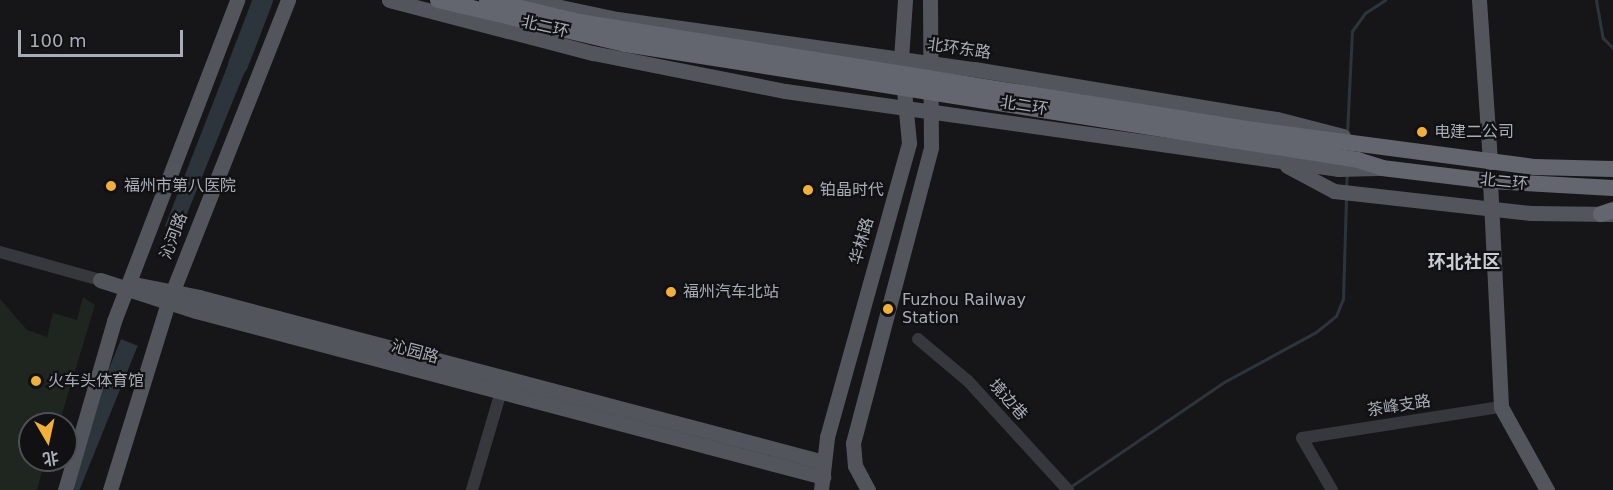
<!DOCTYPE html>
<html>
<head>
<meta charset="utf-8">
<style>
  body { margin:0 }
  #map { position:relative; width:1613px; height:490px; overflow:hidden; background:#161618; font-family:"DejaVu Sans","Noto Sans SC",sans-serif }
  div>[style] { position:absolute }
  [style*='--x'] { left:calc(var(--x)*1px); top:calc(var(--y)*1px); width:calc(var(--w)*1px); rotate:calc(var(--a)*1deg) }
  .green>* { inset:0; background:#1e261f }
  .water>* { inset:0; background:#2c353c; transform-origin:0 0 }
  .stream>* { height:3px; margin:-1.5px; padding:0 1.5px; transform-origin:1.5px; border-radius:1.5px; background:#2c353c }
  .river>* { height:20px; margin:-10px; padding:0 10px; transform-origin:10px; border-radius:10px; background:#2c353c }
  .minor>* { height:12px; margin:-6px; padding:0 6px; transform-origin:6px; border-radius:6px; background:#37383d }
  .major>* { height:15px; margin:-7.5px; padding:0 7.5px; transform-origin:7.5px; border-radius:7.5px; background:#53555c }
  .highway>* { height:16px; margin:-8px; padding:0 8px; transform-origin:8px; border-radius:8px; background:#63666e }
  .highway-bridge>* { height:16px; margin:-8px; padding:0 8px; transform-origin:8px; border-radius:8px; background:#63666e }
  .dots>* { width:16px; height:16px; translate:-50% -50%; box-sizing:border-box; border:3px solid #111113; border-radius:50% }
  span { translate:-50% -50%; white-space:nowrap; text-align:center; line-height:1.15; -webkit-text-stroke:4.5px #111113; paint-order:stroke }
  .street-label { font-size:16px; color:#a8adb8 }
  .poi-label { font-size:16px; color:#a8adb8 }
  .left { translate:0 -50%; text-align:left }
  .neighbourhood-label { font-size:18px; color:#c9ccd4; font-weight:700 }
  .north { position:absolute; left:18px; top:412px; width:60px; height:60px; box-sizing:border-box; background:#111113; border:2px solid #4d4f55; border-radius:50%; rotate:171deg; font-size:16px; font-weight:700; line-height:24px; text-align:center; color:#a8adb8 }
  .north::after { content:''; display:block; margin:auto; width:21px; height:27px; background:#f2b134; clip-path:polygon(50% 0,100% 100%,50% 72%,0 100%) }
  .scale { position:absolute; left:18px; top:30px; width:165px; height:27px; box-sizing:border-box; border:3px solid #a8adb8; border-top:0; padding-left:8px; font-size:18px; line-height:21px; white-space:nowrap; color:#a8adb8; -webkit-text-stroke:4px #111113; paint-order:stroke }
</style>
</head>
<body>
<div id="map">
  <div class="green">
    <div style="clip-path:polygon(83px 297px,95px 305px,59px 424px,30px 424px,30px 460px,45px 460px,37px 490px,0 490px,0 299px,27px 330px,47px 337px,53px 313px,77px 320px)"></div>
  </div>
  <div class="water">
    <div style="clip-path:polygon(238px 39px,256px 44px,180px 231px,165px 226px)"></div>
    <div style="left:121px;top:339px;width:18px;height:157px;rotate:22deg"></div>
  </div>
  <div class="stream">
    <div style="--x:1596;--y:0;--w:39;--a:80"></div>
    <div style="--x:1603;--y:38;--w:14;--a:45"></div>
    <div style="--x:1347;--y:133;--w:102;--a:-87.2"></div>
    <div style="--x:1352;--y:31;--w:22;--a:-54"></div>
    <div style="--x:1365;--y:13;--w:24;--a:-33"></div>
    <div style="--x:1346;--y:187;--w:14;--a:-86"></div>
    <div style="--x:1070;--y:487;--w:186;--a:-34.3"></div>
    <div style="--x:1224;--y:382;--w:105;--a:-28.5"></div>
    <div style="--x:1316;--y:332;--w:26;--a:-39"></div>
    <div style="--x:1336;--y:316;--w:18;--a:-68"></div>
    <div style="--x:1343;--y:299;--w:102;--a:-88.3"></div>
  </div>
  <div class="river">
    <div style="--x:238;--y:65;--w:70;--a:-69"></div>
  </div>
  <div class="minor">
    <div style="--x:0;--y:252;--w:104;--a:15.6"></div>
    <div style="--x:918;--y:339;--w:65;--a:40"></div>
    <div style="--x:968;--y:381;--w:148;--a:47.5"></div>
    <div style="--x:472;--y:490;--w:109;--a:-73.6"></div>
    <div style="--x:1332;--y:490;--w:60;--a:-120"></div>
    <div style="--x:1302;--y:438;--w:201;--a:-8.9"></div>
  </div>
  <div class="major">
    <div style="--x:389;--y:0;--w:211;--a:14.6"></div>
    <div style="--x:593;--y:53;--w:196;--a:11.2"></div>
    <div style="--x:785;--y:91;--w:558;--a:8.03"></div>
    <div style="--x:1338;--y:169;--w:40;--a:-1.4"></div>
    <div style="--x:527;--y:0;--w:92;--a:11.9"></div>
    <div style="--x:617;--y:19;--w:360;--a:8"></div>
    <div style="--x:974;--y:69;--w:307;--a:9.4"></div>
    <div style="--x:1277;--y:119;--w:68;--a:14.4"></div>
    <div style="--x:1479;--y:0;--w:163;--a:86.1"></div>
    <div style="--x:1287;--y:166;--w:53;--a:28"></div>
    <div style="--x:1334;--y:191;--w:198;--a:6.4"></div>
    <div style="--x:1531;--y:213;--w:82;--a:0.7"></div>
    <div style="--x:1490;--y:181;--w:226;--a:87.2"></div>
    <div style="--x:1501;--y:407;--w:95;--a:61"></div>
    <div style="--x:100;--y:280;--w:101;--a:17.9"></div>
    <div style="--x:196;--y:311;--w:649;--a:14.83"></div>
    <div style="--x:139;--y:285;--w:61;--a:11.3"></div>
    <div style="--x:199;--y:297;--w:646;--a:14.79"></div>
    <div style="--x:65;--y:490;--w:176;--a:-73.8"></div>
    <div style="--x:114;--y:321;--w:344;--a:-69"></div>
    <div style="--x:110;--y:490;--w:196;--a:-72.8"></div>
    <div style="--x:168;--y:303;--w:326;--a:-68.4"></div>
    <div style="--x:821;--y:490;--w:53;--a:-83.5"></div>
    <div style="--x:827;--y:437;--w:305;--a:-74.4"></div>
    <div style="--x:909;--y:143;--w:84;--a:-95.4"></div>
    <div style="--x:901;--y:59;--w:59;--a:-86.1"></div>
    <div style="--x:868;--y:490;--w:27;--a:-118"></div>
    <div style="--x:855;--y:466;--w:23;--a:-95"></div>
    <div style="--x:853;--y:443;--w:306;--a:-75.2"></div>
    <div style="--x:931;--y:147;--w:147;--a:-90.4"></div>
  </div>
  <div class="highway">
    <div style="--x:1254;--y:130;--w:282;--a:7.5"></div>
    <div style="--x:1534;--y:167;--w:79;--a:1.5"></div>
    <div style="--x:1251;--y:143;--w:108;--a:9"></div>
    <div style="--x:1358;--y:160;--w:25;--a:18"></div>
    <div style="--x:1382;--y:168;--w:109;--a:6.9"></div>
    <div style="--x:1490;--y:181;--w:123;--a:3.3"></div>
    <div style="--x:1601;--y:214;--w:13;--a:-18"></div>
  </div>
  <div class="highway-bridge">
    <div style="--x:438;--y:0;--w:192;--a:13.2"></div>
    <div style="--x:625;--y:44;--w:634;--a:8.99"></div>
    <div style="--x:487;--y:0;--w:95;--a:13.4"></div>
    <div style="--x:579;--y:22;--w:684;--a:9.09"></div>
  </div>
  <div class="dots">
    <div style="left:1422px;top:132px;background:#f2b134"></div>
    <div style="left:111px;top:186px;background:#f2b134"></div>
    <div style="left:808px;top:190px;background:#f2b134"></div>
    <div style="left:671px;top:292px;background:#f2b134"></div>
    <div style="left:888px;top:309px;background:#f2b134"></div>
    <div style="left:36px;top:381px;background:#f2b134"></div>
  </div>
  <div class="street-label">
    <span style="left:545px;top:27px;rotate:13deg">北二环</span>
    <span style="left:959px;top:49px;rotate:8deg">北环东路</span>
    <span style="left:1024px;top:106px;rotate:9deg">北二环</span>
    <span style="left:1504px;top:182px;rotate:6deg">北二环</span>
    <span style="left:174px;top:236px;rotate:-69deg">沁河路</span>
    <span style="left:862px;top:241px;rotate:-74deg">华林路</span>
    <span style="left:415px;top:352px;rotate:15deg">沁园路</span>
    <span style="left:1008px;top:400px;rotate:48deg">境边巷</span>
    <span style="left:1399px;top:406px;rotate:-9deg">茶峰支路</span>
  </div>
  <div class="poi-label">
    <span class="left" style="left:1434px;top:132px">电建二公司</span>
    <span class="left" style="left:124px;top:186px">福州市第八医院</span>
    <span class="left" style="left:820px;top:190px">铂晶时代</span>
    <span class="left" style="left:683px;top:292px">福州汽车北站</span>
    <span class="left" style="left:902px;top:309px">Fuzhou Railway<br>Station</span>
    <span class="left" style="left:48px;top:381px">火车头体育馆</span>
  </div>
  <div class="neighbourhood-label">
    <span style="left:1464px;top:262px">环北社区</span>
  </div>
  <div class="north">北</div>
  <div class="scale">100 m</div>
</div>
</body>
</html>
